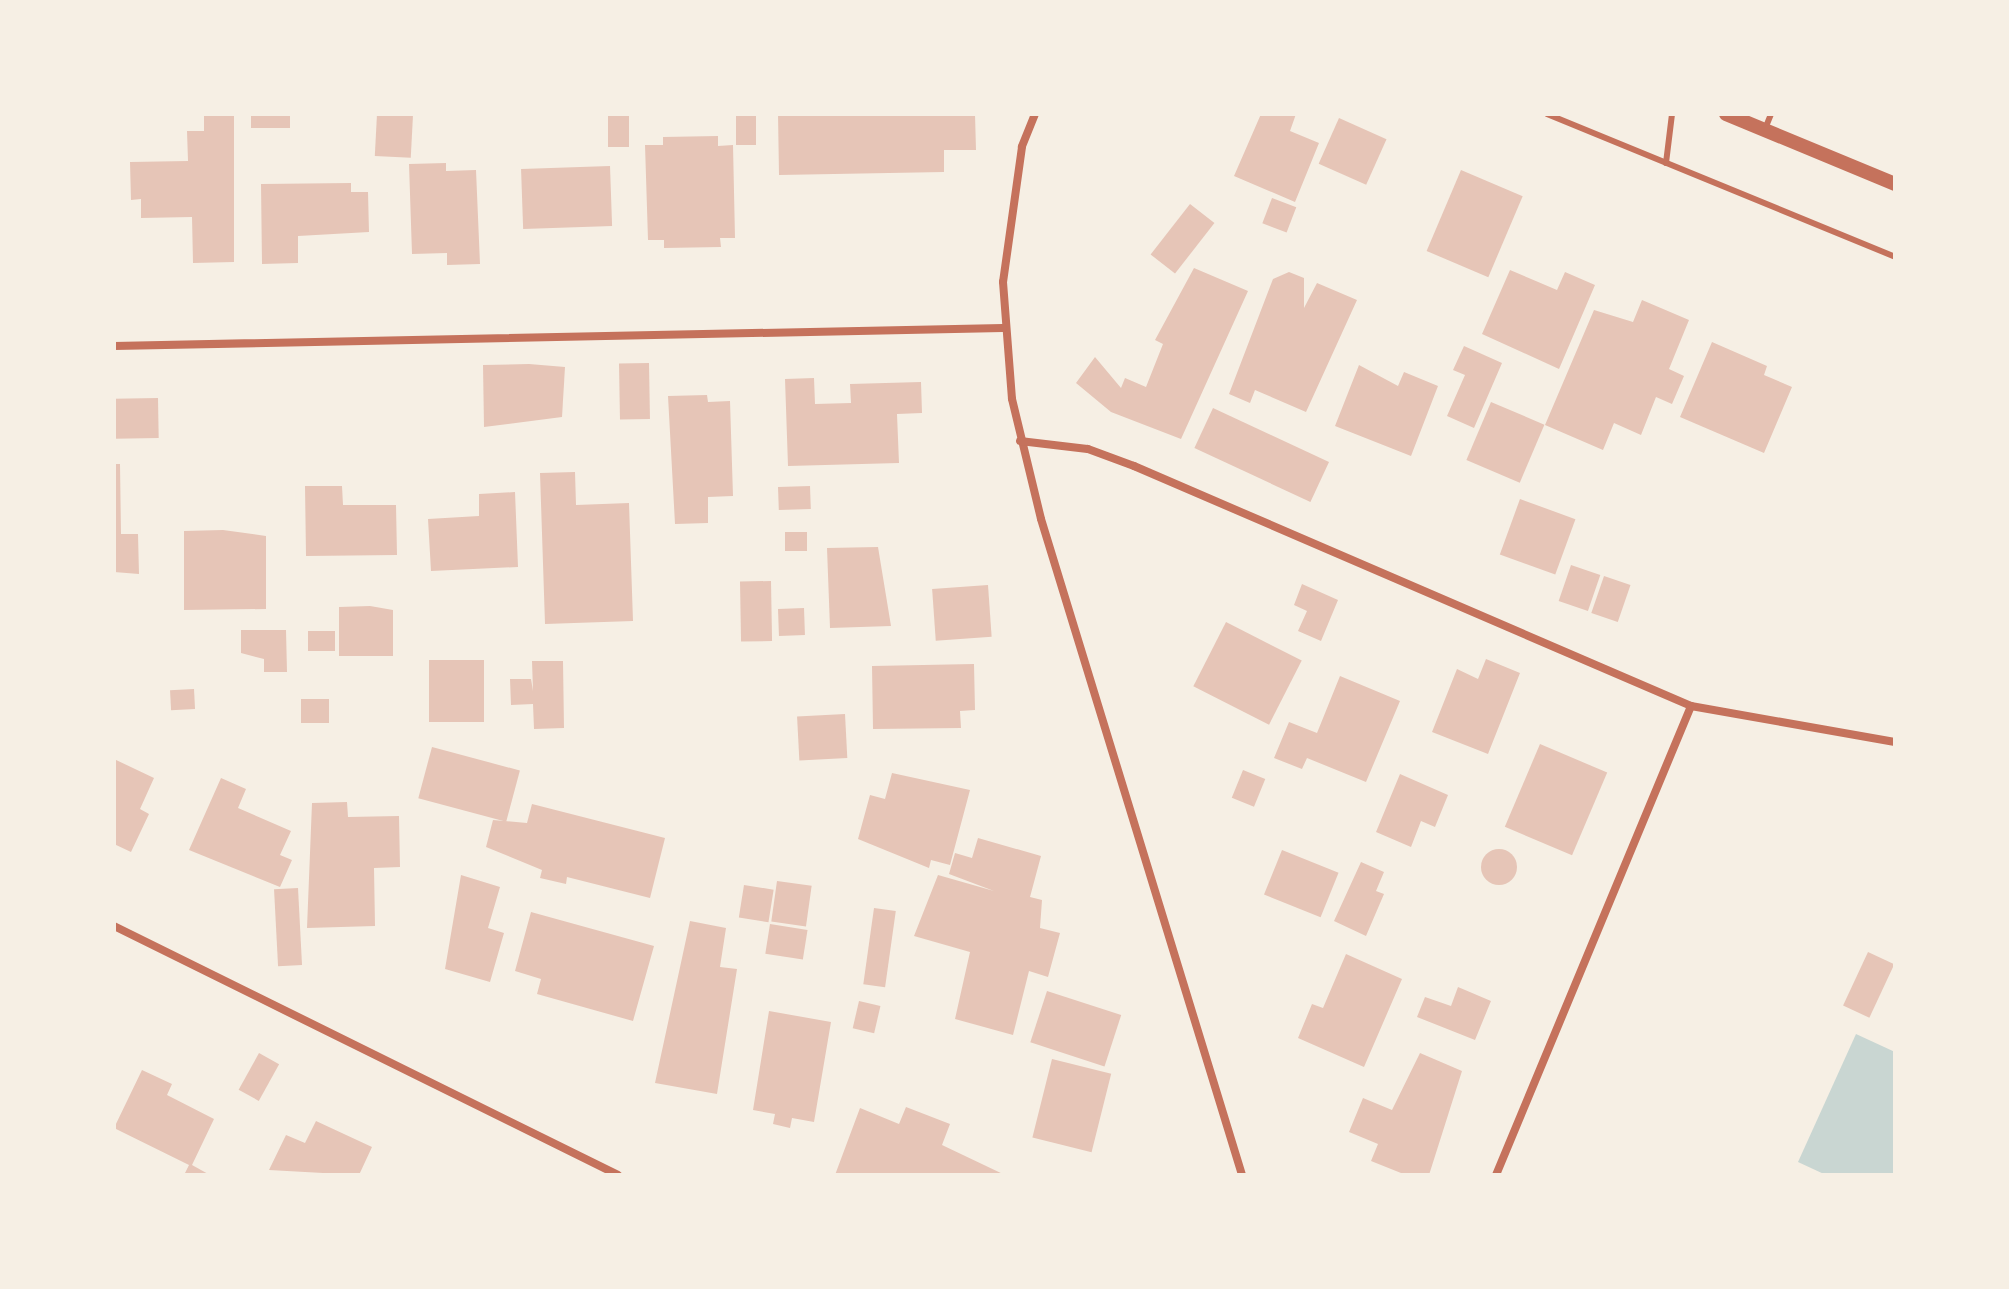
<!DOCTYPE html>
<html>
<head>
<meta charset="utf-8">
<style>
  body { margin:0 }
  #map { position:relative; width:2009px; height:1289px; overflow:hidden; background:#f6efe4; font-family:Spectral,serif }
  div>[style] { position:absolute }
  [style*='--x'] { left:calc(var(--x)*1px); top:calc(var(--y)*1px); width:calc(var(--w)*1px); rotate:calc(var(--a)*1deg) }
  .water>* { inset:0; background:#c9d6d2 }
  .building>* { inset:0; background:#e6c5b7; transform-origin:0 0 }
  .round { border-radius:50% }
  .service>* { height:6px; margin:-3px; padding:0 3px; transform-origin:3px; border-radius:3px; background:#c5725c }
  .minor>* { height:8px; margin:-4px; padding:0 4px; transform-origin:4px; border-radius:4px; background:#c5725c }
  .tertiary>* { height:14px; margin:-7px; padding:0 7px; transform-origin:7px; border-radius:7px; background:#c5725c }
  span { translate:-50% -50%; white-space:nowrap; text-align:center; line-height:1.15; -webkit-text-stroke:6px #f6efe4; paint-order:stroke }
  .frame { position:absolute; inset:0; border:116px solid #f6efe4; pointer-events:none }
</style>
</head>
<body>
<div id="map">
  <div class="water">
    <div style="clip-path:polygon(1856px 1034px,1895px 1052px,1895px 1175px,1826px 1175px,1798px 1162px)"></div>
  </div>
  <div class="building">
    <div style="clip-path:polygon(204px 114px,234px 114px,234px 262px,193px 263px,192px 217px,141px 218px,141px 199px,131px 200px,130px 162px,188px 161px,187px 131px,204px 131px)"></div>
    <div style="left:251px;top:114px;width:39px;height:14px"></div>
    <div style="left:377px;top:114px;width:36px;height:42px;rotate:3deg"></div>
    <div style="left:608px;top:114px;width:21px;height:33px"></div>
    <div style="left:736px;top:114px;width:20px;height:31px"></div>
    <div style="clip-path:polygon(778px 114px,975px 114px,976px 150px,944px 150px,944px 172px,779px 175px)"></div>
    <div style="clip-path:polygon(1261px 114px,1296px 114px,1290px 131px,1319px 143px,1295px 202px,1234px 176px)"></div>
    <div style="left:1339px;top:118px;width:52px;height:50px;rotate:24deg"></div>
    <div style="clip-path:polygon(718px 136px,718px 146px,733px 145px,735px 238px,720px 238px,721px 247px,664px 248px,664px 240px,648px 240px,645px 145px,663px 145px,663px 137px)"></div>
    <div style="clip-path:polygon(446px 163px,446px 171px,476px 170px,480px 264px,447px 265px,447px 253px,412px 254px,409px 164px)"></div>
    <div style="left:610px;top:166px;width:60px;height:89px;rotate:88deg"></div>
    <div style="left:1461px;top:170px;width:67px;height:88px;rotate:23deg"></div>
    <div style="clip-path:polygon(351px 183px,351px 192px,368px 192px,369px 232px,298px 236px,298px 263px,262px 264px,261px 184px)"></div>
    <div style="left:1272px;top:198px;width:26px;height:27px;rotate:21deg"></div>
    <div style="left:1190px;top:204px;width:31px;height:64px;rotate:38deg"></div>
    <div style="clip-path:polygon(1194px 268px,1248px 291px,1181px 439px,1111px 412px,1076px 383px,1095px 357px,1121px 388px,1125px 378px,1146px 387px,1163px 344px,1155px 340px)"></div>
    <div style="clip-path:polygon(1510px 270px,1557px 290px,1565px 272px,1595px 285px,1559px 369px,1482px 334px)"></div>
    <div style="clip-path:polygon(1289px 272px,1304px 278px,1304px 308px,1317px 283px,1357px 300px,1306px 412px,1255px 390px,1250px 403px,1229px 394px,1273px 279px)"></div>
    <div style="clip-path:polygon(1642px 300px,1689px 320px,1669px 369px,1684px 376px,1672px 404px,1656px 397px,1641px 435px,1614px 423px,1603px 450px,1545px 425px,1594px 310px,1633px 322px)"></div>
    <div style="clip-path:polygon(1712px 342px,1767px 366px,1764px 375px,1792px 387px,1764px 453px,1680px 417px)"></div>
    <div style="clip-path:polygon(1464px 346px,1502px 363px,1474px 428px,1447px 416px,1465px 375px,1453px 370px)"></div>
    <div style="left:649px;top:363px;width:56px;height:30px;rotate:89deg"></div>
    <div style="clip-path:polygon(529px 364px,565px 367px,562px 417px,484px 427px,483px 365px)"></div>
    <div style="clip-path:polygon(1359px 365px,1398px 386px,1404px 372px,1438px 386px,1411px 456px,1335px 426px)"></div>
    <div style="clip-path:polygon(814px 378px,815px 404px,851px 403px,850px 384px,921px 382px,922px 413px,897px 414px,899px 463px,788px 466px,785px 379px)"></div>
    <div style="clip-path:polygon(707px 395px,708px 402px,730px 401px,733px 496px,708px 497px,708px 523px,675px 524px,668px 396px)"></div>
    <div style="left:158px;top:398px;width:40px;height:44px;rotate:89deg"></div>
    <div style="left:1491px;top:402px;width:58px;height:63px;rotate:23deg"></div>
    <div style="left:1213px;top:408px;width:128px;height:44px;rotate:25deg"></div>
    <div style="clip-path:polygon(114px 464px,120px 464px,121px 534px,138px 534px,139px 574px,114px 572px)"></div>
    <div style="clip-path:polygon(575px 472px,576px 505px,629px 503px,633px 621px,545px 624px,540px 473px)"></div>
    <div style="clip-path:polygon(305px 486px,342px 486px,343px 505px,396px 505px,397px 555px,306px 556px)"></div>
    <div style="left:810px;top:486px;width:23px;height:32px;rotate:88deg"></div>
    <div style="clip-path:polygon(515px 492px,518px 567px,431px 571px,428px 519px,479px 516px,479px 494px)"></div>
    <div style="left:1520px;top:499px;width:59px;height:59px;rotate:20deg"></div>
    <div style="clip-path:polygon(223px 530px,266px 536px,266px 609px,184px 610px,184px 531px)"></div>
    <div style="left:785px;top:532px;width:22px;height:19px"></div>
    <div style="clip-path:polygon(878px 547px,891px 626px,830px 628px,827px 548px)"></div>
    <div style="left:1571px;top:565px;width:31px;height:38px;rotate:19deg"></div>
    <div style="left:1604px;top:576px;width:28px;height:39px;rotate:19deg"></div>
    <div style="left:771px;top:581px;width:60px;height:31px;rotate:89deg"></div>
    <div style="clip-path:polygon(1302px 584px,1338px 600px,1321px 641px,1298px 631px,1307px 611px,1294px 605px)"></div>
    <div style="left:988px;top:585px;width:52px;height:56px;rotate:86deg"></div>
    <div style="clip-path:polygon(370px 606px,393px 610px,393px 656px,339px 656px,339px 607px)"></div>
    <div style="left:804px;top:608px;width:27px;height:26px;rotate:88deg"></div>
    <div style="left:1226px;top:622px;width:85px;height:72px;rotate:27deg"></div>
    <div style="clip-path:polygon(241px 630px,286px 630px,287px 672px,264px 672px,264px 659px,241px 653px)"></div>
    <div style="left:308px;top:631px;width:27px;height:20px"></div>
    <div style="clip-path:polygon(1486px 659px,1520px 673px,1488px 754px,1432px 732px,1457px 669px,1478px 679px)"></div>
    <div style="left:429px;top:660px;width:55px;height:62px"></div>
    <div style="clip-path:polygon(532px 661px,563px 661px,564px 728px,534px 729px,533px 704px,511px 705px,510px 679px,531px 679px,533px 691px)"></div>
    <div style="clip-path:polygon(974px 664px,975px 710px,960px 711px,961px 728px,873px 729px,872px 666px)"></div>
    <div style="clip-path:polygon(1340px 676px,1400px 701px,1366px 782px,1307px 758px,1302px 769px,1274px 758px,1289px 722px,1317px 733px)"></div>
    <div style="left:194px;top:689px;width:20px;height:24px;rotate:87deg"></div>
    <div style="left:301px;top:699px;width:28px;height:24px"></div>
    <div style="left:845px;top:714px;width:44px;height:48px;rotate:87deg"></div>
    <div style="left:1540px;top:744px;width:73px;height:90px;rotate:23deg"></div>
    <div style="left:432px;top:747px;width:91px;height:53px;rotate:15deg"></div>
    <div style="clip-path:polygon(114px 759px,154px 778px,140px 809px,149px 814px,131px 852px,114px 844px)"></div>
    <div style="left:1243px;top:770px;width:24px;height:30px;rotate:22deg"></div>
    <div style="clip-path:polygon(892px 773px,970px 790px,950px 865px,931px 860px,929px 868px,858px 839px,870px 795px,885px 799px)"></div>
    <div style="clip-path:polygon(1400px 774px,1448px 795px,1435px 827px,1421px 821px,1411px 847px,1376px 832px)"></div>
    <div style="clip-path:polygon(221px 778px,246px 789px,238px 808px,291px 831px,280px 855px,292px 860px,280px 887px,189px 850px)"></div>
    <div style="clip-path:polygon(347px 802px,348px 817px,399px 816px,400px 867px,374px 868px,375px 926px,307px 928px,312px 803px)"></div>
    <div style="clip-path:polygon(532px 804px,665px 838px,650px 898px,567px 877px,566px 884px,540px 878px,542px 870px,486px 847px,493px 820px,527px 823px)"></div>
    <div style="clip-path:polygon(978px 838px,1041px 856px,1030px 897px,1042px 900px,1040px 928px,1060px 933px,1048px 977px,1029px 971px,1013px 1035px,955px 1019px,970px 952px,914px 936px,938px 875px,994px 891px,949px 874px,955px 853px,972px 858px)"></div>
    <div class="round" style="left:1481px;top:849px;width:36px;height:36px"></div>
    <div style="left:1282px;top:850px;width:61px;height:48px;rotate:22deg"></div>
    <div style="clip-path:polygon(1361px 862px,1384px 872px,1376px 891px,1384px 894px,1366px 936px,1334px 921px)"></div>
    <div style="clip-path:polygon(461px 875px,500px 887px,488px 928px,504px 933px,490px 982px,445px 969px)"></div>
    <div style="left:777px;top:881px;width:35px;height:41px;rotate:8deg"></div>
    <div style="left:744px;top:885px;width:30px;height:33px;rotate:9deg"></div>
    <div style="left:298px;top:888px;width:77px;height:24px;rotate:87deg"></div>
    <div style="left:874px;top:908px;width:22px;height:77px;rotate:8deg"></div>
    <div style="clip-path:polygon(531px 912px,654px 946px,633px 1021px,537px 994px,541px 979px,515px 971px)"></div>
    <div style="clip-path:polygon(690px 921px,726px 928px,720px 967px,737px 969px,717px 1094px,655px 1083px)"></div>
    <div style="left:770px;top:924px;width:38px;height:30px;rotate:9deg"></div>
    <div style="left:1868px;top:952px;width:29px;height:59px;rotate:25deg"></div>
    <div style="clip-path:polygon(1346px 954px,1402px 979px,1364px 1067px,1298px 1038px,1312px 1004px,1323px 1008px)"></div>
    <div style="clip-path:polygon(1458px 987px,1491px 1001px,1475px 1040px,1417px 1017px,1425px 997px,1451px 1006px)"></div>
    <div style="left:1047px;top:991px;width:78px;height:54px;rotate:18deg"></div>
    <div style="left:859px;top:1001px;width:22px;height:28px;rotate:13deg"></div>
    <div style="clip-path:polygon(769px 1011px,831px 1022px,814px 1122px,792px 1118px,790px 1128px,773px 1124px,775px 1114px,753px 1110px)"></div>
    <div style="left:259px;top:1053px;width:23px;height:42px;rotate:29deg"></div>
    <div style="clip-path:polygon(1420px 1053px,1462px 1071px,1429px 1175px,1406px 1175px,1371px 1161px,1378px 1144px,1349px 1132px,1363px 1098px,1392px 1110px)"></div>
    <div style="left:1052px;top:1059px;width:61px;height:81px;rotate:14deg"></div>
    <div style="clip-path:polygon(142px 1070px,172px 1084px,167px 1095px,214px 1119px,192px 1165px,210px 1175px,184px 1175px,189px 1165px,114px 1128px)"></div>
    <div style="clip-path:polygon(906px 1107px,950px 1124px,942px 1145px,1005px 1175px,835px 1175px,860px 1108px,899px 1124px)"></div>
    <div style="clip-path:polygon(316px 1121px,372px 1147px,359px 1175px,269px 1170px,286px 1135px,305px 1143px)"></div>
  </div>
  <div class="service">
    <div style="--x:1547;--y:114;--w:376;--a:22.3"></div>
    <div style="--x:1765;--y:129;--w:16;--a:-68"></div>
    <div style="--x:1666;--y:163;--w:49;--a:-83"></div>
  </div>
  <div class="minor">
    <div style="--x:1035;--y:114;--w:35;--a:112"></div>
    <div style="--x:1022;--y:147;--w:136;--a:98"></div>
    <div style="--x:1003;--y:282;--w:117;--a:85.6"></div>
    <div style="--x:1012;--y:399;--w:123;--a:76.4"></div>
    <div style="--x:1041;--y:519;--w:686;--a:72.96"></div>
    <div style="--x:114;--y:346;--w:889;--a:-1.16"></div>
    <div style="--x:1020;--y:441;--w:68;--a:6.7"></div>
    <div style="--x:1088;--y:449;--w:49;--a:20.3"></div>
    <div style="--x:1134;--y:466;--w:607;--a:23.31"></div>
    <div style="--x:1691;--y:706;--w:207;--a:10"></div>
    <div style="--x:114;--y:926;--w:562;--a:26.29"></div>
    <div style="--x:1496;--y:1175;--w:508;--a:-67.42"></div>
  </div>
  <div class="tertiary">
    <div style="--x:1726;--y:114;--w:183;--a:22.5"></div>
  </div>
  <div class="frame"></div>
</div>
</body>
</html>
